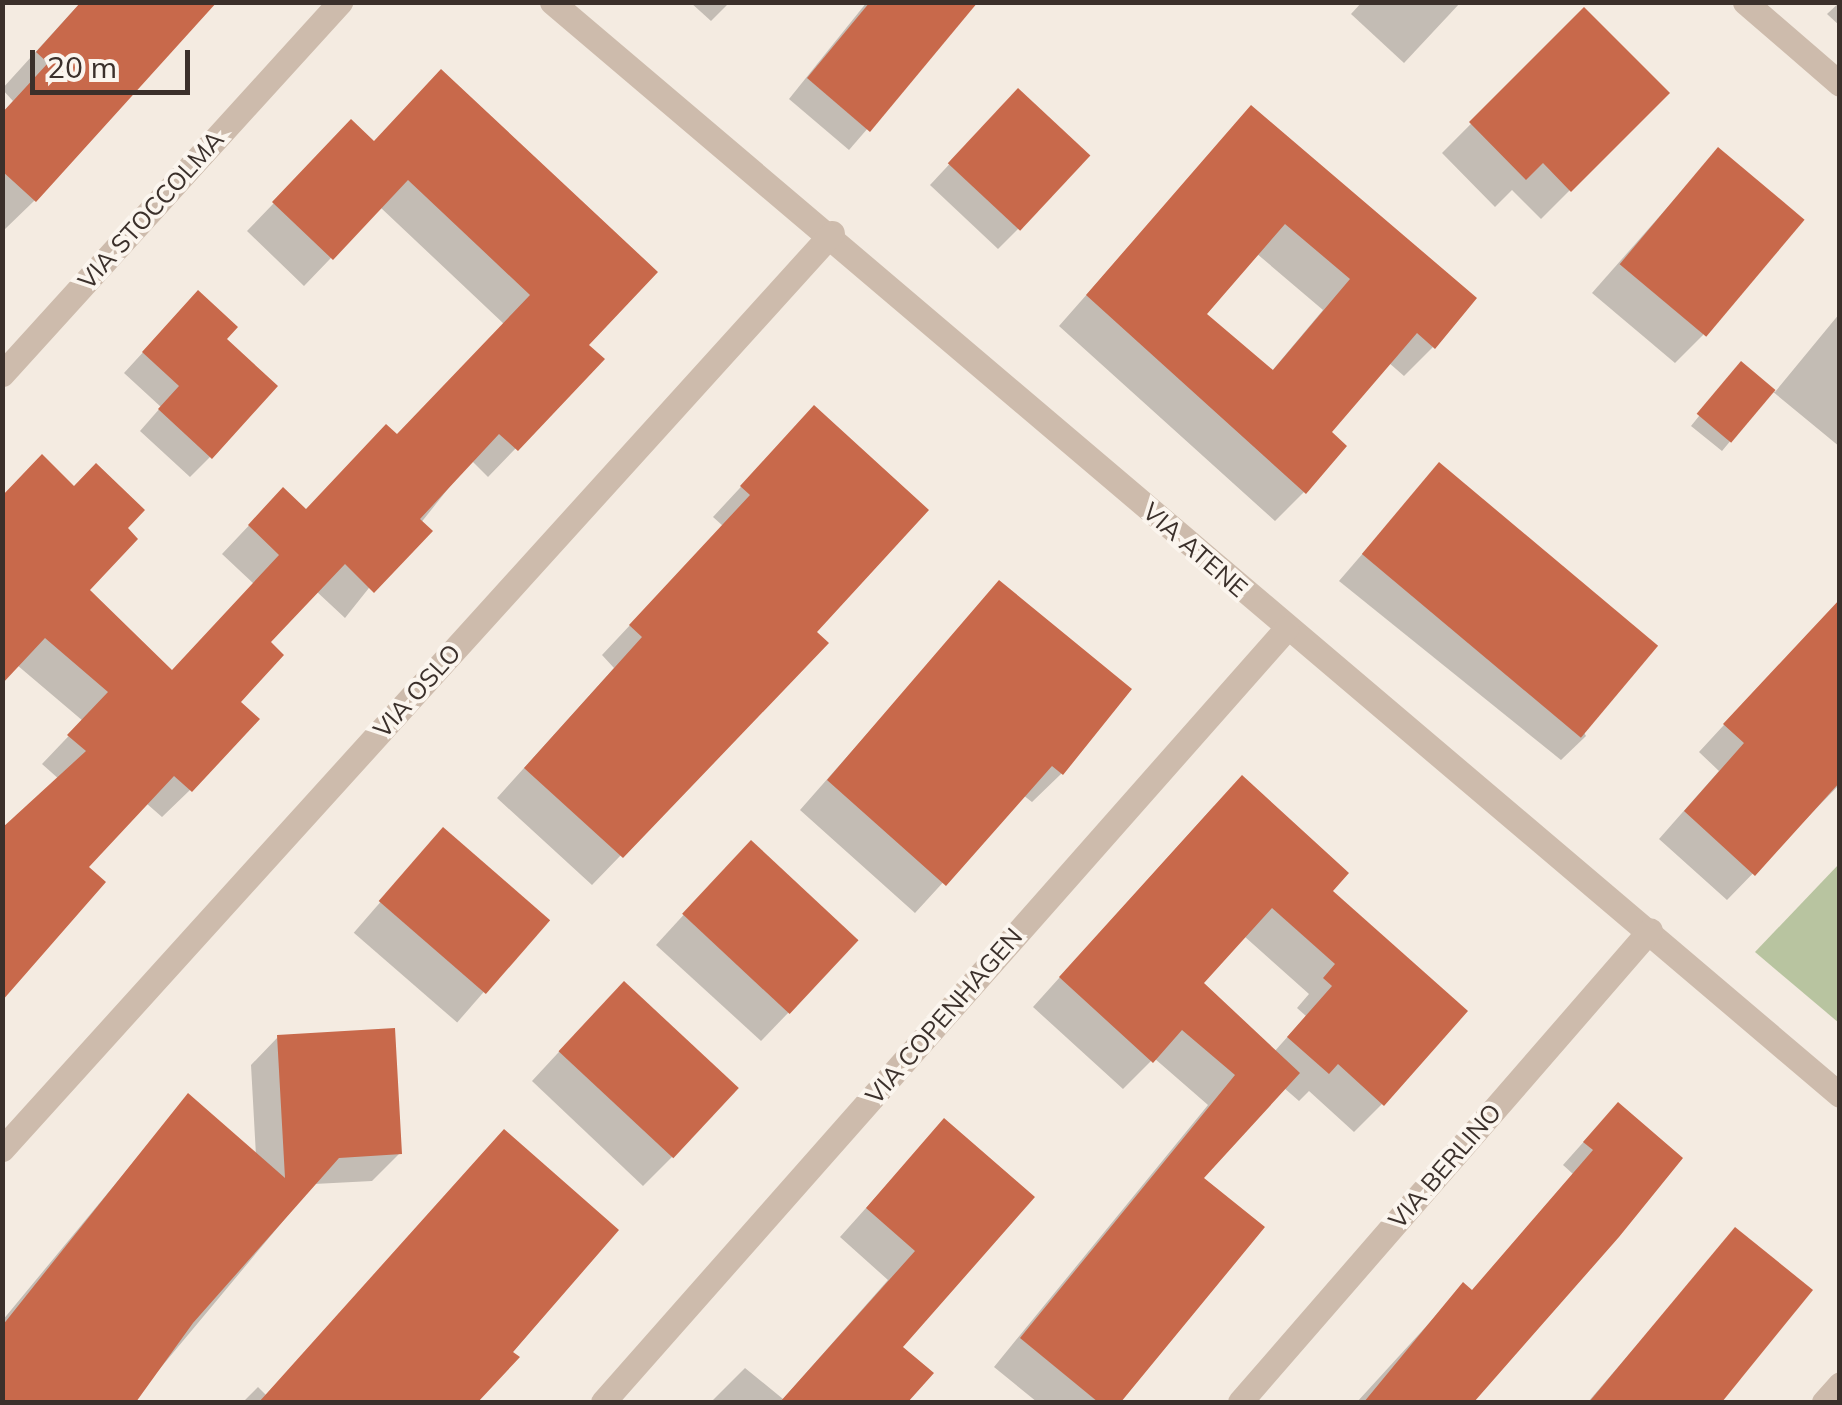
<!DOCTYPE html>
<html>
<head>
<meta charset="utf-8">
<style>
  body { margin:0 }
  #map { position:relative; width:1842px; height:1405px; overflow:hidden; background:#f4ebe1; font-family:Mulish,sans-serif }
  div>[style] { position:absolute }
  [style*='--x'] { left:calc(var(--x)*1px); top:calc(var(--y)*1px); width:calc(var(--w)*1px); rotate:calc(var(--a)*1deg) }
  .green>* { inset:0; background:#b8c4a0 }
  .shadow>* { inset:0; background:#0003; transform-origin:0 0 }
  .building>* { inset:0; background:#c8694b; transform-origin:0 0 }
  .street>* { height:25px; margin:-12.5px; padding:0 12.5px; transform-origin:12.5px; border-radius:12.5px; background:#cdbbac }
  span { translate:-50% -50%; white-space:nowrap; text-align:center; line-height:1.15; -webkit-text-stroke:8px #fbf5ee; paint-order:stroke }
  .street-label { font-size:25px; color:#3b302b }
  .frame { position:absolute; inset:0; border:5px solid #3b302b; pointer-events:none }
  .scale { position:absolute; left:30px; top:50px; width:160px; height:45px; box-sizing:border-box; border:5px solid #3b302b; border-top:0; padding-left:12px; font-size:30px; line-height:35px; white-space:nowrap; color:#3b302b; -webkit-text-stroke:8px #fbf5ee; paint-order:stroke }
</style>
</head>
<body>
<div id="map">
  <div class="green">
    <div style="clip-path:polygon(1839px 864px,1839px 1023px,1755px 952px)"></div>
  </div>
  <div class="shadow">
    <div style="clip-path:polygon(81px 2px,35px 200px,2px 232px,2px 113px,13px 101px,2px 89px)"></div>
    <div style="clip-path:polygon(690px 2px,730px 2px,711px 21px)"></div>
    <div style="clip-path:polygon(867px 2px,977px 2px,849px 150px,789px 99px)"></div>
    <div style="clip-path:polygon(1362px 2px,1461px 2px,1404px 63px,1351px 14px)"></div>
    <div style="clip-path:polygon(1840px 2px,1840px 26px,1827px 14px)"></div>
    <div style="clip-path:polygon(1584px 10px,1667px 93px,1541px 219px,1512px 190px,1495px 207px,1442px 153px)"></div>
    <div style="clip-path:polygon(evenodd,1251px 108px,1433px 347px,1404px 376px,1388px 362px,1328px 432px,1304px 492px,1275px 521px,1059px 326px,1251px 108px,1256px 253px,1323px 310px,1271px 372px,1203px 314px,1256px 253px)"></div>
    <div style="clip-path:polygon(999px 111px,1018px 229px,998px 249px,930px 185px)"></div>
    <div style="clip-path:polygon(351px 123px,601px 360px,488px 477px,471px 460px,345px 618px,316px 591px,267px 642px,190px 790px,162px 817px,146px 803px,85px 867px,2px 829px,60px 780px,42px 764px,83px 721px,17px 665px,74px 488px,124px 528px,87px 590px,171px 673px,254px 584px,222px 554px,256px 518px,305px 511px,396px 437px,504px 324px,380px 207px,304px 286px,247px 231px)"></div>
    <div style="clip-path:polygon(1718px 150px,1703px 335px,1675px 363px,1592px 293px)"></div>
    <div style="clip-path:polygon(179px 313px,223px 340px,210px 457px,190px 477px,140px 431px,161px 407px,124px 373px)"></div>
    <div style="clip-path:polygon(1840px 313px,1840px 447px,1772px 391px,1722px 451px,1691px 426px,1741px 364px,1775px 392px)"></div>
    <div style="clip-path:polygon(814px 408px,813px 632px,826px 643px,592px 885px,497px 798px,614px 668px,602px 655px,723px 526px,713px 517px)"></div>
    <div style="clip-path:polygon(1439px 465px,1586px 736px,1561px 760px,1339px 581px)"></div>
    <div style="clip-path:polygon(999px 584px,1128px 690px,1061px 774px,1032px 802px,1023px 795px,915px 913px,800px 810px)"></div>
    <div style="clip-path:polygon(1840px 614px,1840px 784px,1727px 900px,1659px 839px,1719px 771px,1699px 752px,1807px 635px)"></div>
    <div style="clip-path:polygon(evenodd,1214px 806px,1329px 891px,1382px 1104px,1354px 1132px,1309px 1091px,1299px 1101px,1283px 1087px,1200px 1178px,1261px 1227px,1118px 1402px,1037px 1402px,994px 1367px,1208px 1105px,1154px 1058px,1123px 1089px,1033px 1007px,1214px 806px,1244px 936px,1309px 994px,1297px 1008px,1306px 1016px,1274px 1052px,1200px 984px,1244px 936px)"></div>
    <div style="left:443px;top:830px;width:137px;height:136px;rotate:41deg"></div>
    <div style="clip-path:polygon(722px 873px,789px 1012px,761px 1041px,656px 945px)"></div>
    <div style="clip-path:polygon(595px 1013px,672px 1157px,643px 1186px,532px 1081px)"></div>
    <div style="clip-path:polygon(278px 1037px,400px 1153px,372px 1181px,314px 1184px,132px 1402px,2px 1402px,2px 1321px,188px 1096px,256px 1156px,251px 1065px)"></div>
    <div style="clip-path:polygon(944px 1121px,899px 1347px,930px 1373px,905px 1402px,711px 1402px,745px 1368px,783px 1399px,888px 1280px,840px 1237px)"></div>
    <div style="clip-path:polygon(1596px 1128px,1680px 1159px,1471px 1402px,1357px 1402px,1463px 1286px,1471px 1292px,1573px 1174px,1563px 1165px)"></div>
    <div style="clip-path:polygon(504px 1132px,616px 1230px,471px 1402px,243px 1402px,258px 1387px,266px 1395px)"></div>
    <div style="clip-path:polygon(1735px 1231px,1809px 1291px,1713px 1402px,1588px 1402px)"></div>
  </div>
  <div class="building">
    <div style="clip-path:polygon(81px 2px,217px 2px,36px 202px,2px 171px,2px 113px,48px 63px,36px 52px)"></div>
    <div style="clip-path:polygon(870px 2px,978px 2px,870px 132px,807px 78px)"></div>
    <div style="clip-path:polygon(1584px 7px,1670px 93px,1571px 192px,1543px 163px,1526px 180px,1469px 122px)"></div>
    <div style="clip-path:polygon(441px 69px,658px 272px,589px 345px,605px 359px,518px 451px,499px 434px,420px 519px,433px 531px,374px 593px,345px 564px,271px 642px,284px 655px,241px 702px,260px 719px,192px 792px,174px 776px,89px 867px,106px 882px,2px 1001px,2px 828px,86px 751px,67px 735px,108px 692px,45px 638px,2px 684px,2px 496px,42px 454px,74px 486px,96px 463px,145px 510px,128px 528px,138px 539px,90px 590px,172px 670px,279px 555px,248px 525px,283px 487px,306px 509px,386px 424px,397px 434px,530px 295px,408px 180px,333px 260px,272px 202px,351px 119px,374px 141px)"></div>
    <div style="left:1018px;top:88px;width:99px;height:103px;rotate:43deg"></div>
    <div style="clip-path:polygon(evenodd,1251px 105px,1477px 298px,1435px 349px,1417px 333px,1332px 432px,1347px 446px,1306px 494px,1086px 295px,1251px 105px,1285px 224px,1350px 279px,1273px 370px,1207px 314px,1285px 224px)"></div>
    <div style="left:1718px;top:147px;width:113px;height:153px;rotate:40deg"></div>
    <div style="clip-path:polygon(198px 290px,238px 327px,227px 339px,278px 386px,212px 459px,158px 409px,179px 386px,142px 352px)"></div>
    <div style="left:1741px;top:361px;width:45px;height:69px;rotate:40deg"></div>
    <div style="clip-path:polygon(814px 405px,929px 510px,817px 632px,829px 643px,623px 858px,524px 768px,642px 637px,629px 625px,750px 495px,740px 486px)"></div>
    <div style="left:1439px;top:462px;width:286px;height:120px;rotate:40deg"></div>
    <div style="clip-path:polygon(999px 580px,1132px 689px,1063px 775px,1052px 766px,946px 886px,827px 780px)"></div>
    <div style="clip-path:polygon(1840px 599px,1840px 782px,1755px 876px,1684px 811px,1744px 743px,1723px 724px)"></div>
    <div style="clip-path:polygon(1242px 775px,1349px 873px,1333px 891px,1468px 1011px,1384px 1106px,1338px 1064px,1329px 1074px,1287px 1037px,1332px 986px,1323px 978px,1335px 964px,1272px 908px,1204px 983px,1300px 1073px,1204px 1178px,1265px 1227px,1121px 1402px,1098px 1402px,1020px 1338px,1235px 1075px,1182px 1030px,1153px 1063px,1059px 977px)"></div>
    <div style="left:443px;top:827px;width:142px;height:98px;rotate:41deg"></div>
    <div style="left:751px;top:840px;width:147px;height:101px;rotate:43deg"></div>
    <div style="left:624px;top:981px;width:157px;height:96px;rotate:43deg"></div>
    <div style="clip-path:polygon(395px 1028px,402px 1154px,339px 1158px,193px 1323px,136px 1402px,2px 1402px,2px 1326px,188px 1093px,285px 1178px,277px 1035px)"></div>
    <div style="clip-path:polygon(1618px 1102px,1683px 1158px,1619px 1237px,1474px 1402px,1364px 1402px,1463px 1282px,1472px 1290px,1593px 1150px,1583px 1142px)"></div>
    <div style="clip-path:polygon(944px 1118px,1035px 1197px,903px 1347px,934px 1373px,908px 1402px,780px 1402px,915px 1251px,866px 1208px)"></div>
    <div style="clip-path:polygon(504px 1129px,619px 1230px,513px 1352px,520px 1357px,478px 1402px,259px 1402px)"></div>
    <div style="clip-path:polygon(1735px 1227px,1813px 1290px,1722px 1402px,1589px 1402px)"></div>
  </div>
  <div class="street">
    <div style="--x:552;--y:2;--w:1689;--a:40.32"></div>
    <div style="--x:1745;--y:2;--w:125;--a:40.8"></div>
    <div style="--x:2;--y:374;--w:503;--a:-47.74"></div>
    <div style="--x:2;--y:1149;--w:1236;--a:-47.82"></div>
    <div style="--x:603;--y:1402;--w:1032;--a:-48.54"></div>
    <div style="--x:1240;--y:1402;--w:625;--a:-49.02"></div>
    <div style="--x:1824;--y:1402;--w:24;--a:-48"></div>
  </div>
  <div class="street-label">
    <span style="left:151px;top:210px;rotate:-48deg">VIA STOCCOLMA</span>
    <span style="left:1195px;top:550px;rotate:41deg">VIA ATENE</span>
    <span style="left:417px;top:691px;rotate:-48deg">VIA OSLO</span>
    <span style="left:944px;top:1016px;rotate:-49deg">VIA COPENHAGEN</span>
    <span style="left:1445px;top:1166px;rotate:-49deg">VIA BERLINO</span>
  </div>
  <div class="frame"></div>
  <div class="scale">20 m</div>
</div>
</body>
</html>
